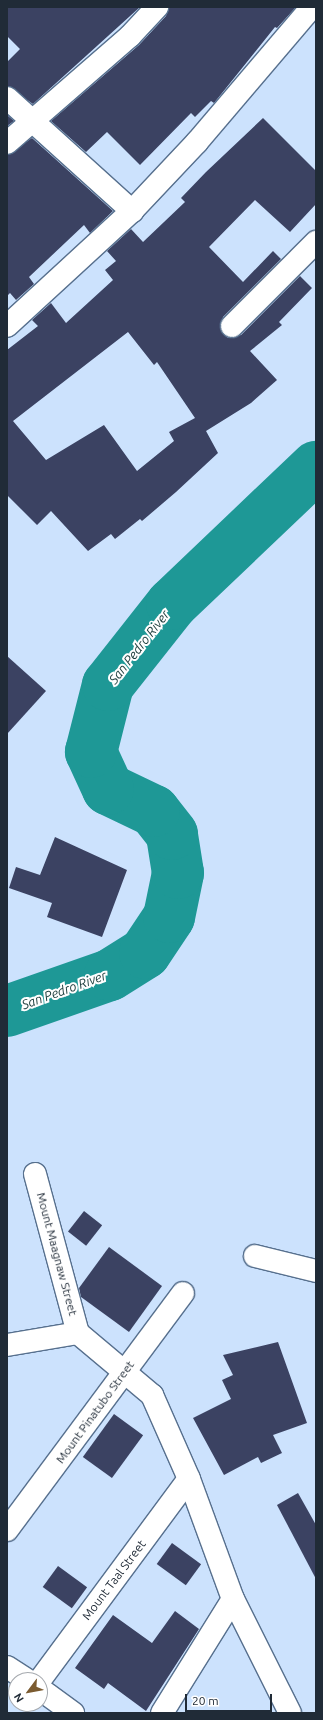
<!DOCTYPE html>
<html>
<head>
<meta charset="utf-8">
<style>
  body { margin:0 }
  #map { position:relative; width:323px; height:1720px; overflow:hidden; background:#cce2fd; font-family:Ubuntu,sans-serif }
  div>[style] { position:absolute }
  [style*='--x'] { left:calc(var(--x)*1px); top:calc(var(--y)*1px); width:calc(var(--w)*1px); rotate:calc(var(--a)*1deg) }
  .river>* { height:52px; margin:-26px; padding:0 26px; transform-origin:26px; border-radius:26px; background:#1e9896 }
  .building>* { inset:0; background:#3b4262; transform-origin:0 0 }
  .roads { filter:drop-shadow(1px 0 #57708e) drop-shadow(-1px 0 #57708e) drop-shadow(0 1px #57708e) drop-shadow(0 -1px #57708e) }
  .minor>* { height:22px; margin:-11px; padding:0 11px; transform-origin:11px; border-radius:11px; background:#fff }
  span { translate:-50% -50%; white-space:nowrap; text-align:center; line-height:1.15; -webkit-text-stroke:4px #fff; paint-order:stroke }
  .street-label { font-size:12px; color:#202b37 }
  .water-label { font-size:13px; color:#1a3b3a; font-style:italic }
  .frame { position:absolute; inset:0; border:8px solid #202b37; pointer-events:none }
  .north { position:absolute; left:8px; top:1672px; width:40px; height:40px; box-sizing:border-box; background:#fff; border:1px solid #a6aaaf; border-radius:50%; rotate:238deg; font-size:11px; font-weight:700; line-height:16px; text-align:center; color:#202b37 }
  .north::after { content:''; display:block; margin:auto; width:14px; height:18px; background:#7b5b30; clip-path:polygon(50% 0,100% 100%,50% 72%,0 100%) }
  .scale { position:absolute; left:185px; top:1694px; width:87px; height:18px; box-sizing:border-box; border:2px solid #202b37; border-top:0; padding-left:5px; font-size:12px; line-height:14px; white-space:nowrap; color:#202b37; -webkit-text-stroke:3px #fff; paint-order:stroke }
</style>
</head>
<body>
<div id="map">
  <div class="river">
    <div style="--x:7;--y:1011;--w:109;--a:-19.3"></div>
    <div style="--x:110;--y:975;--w:41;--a:-32.2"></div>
    <div style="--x:145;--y:953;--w:43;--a:-56.3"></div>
    <div style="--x:169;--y:917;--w:45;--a:-78.4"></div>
    <div style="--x:178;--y:873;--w:39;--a:-99"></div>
    <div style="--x:172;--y:834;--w:29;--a:-128"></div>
    <div style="--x:154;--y:811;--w:51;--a:-154.4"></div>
    <div style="--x:108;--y:789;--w:41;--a:-114.7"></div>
    <div style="--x:91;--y:752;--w:69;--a:-75.8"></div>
    <div style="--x:108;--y:685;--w:103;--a:-51.7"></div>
    <div style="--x:172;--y:604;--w:199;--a:-43.6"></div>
  </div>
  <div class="building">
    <div style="clip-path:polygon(7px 7px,140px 7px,33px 104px,7px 86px,7px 62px,20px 49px,7px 36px)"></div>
    <div style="clip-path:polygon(169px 7px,296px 7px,277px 28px,275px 27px,214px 103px,211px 101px,195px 117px,191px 113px,140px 165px,107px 132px,86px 152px,51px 121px,139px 45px,166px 16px)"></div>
    <div style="clip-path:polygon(7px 115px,14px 121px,7px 126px)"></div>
    <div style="clip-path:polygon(evenodd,263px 118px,316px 171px,316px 204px,290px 232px,255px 200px,209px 247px,243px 282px,273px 251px,281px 259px,223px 317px,220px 329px,228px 338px,241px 335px,300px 276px,312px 288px,279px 322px,282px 325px,250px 351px,277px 380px,251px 403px,206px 431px,218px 453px,176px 492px,142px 521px,140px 519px,115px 539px,111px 534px,88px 551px,51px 511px,37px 525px,7px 495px,7px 350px,38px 326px,32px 320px,51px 303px,66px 323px,113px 280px,105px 270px,116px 261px,107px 251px,131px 229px,143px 242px,185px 202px,181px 198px,206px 172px,263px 118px,128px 332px,154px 365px,157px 362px,195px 418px,169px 432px,174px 441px,137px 471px,104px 425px,46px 460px,13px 421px,128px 332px)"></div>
    <div style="clip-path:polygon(32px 138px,113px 211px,90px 233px,84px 225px,29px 277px,34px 284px,16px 300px,10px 293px,7px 296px,7px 155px)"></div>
    <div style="clip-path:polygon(7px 656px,46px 691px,7px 734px)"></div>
    <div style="clip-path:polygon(55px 837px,127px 870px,102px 937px,47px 917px,52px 903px,9px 888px,16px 867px,40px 875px)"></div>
    <div style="left:84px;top:1211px;width:23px;height:26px;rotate:38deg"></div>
    <div style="clip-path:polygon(109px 1247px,162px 1286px,129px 1332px,81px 1297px,79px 1288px)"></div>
    <div style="clip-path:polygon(278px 1342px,307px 1423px,273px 1435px,282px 1453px,261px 1463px,258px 1457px,224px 1475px,193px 1418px,231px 1399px,222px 1380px,233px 1375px,223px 1355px)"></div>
    <div style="left:114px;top:1414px;width:36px;height:53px;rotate:36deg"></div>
    <div style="clip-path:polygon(298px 1493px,316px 1525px,316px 1579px,277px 1505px)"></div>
    <div style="left:172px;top:1543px;width:36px;height:26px;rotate:36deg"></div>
    <div style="left:58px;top:1566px;width:36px;height:26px;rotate:36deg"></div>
    <div style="clip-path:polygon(175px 1611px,199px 1629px,146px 1711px,108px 1683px,104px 1689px,75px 1668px,113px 1615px,152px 1643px)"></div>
  </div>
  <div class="roads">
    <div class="minor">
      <div style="--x:7;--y:98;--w:169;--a:42.1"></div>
      <div style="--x:7;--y:143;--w:163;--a:-41"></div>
      <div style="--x:130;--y:36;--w:40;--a:-47"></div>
      <div style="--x:7;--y:326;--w:170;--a:-42.6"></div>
      <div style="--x:132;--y:211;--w:95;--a:-46.7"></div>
      <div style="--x:197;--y:142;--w:177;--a:-49.6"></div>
      <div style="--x:232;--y:326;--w:119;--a:-45"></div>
      <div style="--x:35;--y:1174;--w:165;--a:74.9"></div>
      <div style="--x:255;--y:1256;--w:63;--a:13.8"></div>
      <div style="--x:7;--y:1345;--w:72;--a:-9.6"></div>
      <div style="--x:78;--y:1333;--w:97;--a:40"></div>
      <div style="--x:152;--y:1395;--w:92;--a:66.2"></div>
      <div style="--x:189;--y:1479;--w:128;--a:69.9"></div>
      <div style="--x:233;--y:1599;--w:127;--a:63.4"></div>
      <div style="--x:7;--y:1530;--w:295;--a:-53.4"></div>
      <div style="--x:7;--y:1667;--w:24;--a:33"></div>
      <div style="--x:40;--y:1680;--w:250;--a:-53.5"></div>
      <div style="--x:40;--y:1689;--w:41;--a:36"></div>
      <div style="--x:162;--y:1713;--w:134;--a:-58.1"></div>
    </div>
  </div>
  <div class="street-label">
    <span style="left:57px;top:1254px;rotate:75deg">Mount Maagnaw Street</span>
    <span style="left:95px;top:1412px;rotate:-54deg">Mount Pinatubo Street</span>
    <span style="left:114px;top:1580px;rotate:-53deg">Mount Taal Street</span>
  </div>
  <div class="water-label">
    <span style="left:139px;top:647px;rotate:-52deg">San Pedro River</span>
    <span style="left:64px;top:990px;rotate:-20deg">San Pedro River</span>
  </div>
  <div class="frame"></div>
  <div class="north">N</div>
  <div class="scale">20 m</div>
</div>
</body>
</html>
